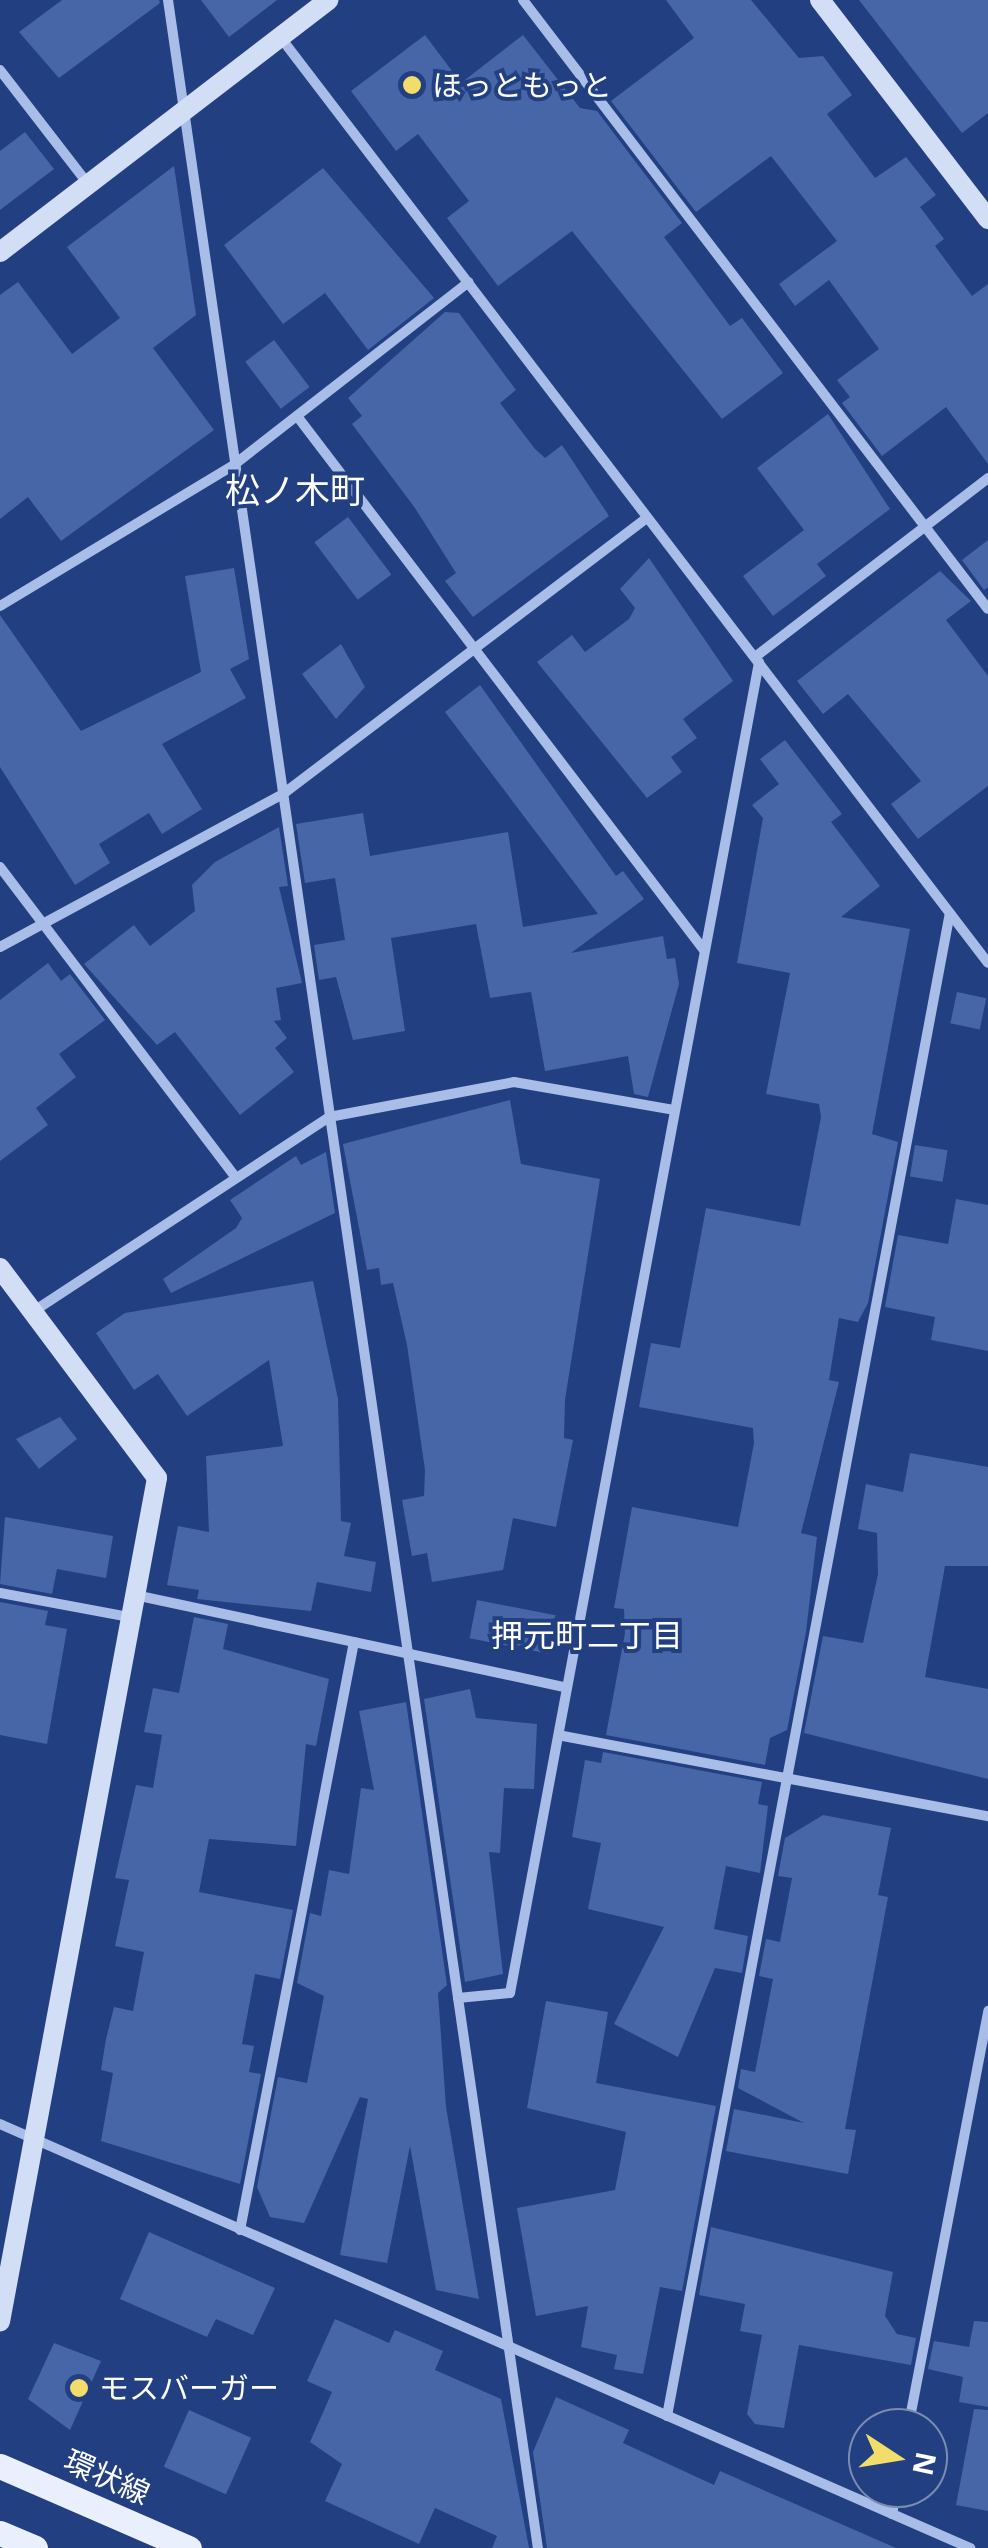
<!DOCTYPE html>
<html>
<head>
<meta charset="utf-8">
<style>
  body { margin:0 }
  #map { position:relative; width:988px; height:2548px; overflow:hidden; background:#223f81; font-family:"Noto Sans","Noto Sans JP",sans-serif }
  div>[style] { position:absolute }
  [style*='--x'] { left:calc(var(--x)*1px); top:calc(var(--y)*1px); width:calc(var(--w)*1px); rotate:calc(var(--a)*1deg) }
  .building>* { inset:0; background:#4666a8; transform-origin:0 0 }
  .street>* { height:10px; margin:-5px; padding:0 5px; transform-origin:5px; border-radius:5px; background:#a8bde7 }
  .secondary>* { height:20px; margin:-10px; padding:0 10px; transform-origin:10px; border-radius:10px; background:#d2ddf6 }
  .primary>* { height:25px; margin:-12.5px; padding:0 12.5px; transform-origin:12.5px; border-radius:12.5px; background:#eaeffd }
  .dots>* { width:28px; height:28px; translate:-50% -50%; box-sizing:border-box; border:5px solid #223f81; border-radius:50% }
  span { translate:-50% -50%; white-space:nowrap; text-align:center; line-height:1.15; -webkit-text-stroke:8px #223f81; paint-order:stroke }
  .poi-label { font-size:30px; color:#fff }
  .left { translate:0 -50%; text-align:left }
  .street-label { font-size:30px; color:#fff }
  .neighbourhood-label { font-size:32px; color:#fff }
  .quarter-label { font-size:35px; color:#fff }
  .north { position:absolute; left:848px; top:2408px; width:100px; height:100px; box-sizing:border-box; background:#223f81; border:2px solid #7a8cb3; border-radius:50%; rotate:102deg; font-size:28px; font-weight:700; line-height:40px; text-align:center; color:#fff }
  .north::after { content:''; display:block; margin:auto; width:35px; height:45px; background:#f3dd6a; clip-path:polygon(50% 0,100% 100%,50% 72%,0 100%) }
</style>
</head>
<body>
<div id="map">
  <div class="building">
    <div style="clip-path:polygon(62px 0,159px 0,160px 3px,59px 78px,19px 32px)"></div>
    <div style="clip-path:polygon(201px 0,277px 0,229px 37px)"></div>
    <div style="clip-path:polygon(666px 0,751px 0,799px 58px,823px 56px,852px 95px,827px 114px,875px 178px,906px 157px,936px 195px,920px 207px,944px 239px,935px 246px,972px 296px,988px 284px,988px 464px,946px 407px,882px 456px,842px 403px,850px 397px,837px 380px,879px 349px,829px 280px,795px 306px,779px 284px,837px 241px,771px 156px,696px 212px,611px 101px,694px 38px)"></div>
    <div style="clip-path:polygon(859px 0,988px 0,988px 113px,962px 133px)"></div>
    <div style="clip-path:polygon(425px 35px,461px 83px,523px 35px,580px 108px,597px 111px,682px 223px,664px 237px,730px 326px,742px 318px,783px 373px,722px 419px,572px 231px,498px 286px,447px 218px,469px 201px,418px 134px,396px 151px,351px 91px)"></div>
    <div style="clip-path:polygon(25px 132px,54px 169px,0 210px,0 151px)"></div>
    <div style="clip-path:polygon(174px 166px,196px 315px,153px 348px,214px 430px,61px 541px,28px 497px,0 519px,0 295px,18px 282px,72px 354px,120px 318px,67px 247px)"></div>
    <div style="clip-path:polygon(323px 168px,434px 298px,368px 350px,325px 293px,283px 324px,224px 245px)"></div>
    <div style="clip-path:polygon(445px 312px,459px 313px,516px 390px,500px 403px,535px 449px,545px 458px,562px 445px,609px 516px,473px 617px,445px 581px,456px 573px,415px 508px,352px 424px,362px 416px,348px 398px)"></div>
    <div style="left:274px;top:340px;width:59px;height:36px;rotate:53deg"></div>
    <div style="clip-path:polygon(828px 414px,890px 509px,817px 564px,826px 576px,773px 616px,743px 576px,804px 530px,757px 468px)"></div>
    <div style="left:348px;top:517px;width:72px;height:42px;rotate:53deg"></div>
    <div style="clip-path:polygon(988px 540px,988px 587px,984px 590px,962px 560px)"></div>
    <div style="clip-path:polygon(649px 558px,733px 681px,683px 719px,697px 738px,671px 757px,682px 772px,647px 798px,537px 662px,572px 635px,585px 652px,629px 619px,635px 608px,620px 589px)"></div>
    <div style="clip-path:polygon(234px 568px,249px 659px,230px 669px,246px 698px,162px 744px,202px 809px,162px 834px,149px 813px,99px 844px,110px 863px,75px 885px,0 767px,0 615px,81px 731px,201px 672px,185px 576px)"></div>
    <div style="clip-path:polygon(940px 571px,971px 601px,946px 620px,988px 676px,988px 786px,918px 839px,891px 804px,921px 781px,848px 694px,823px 714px,797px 681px)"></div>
    <div style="clip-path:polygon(341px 644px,365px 687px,336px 719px,302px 674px)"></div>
    <div style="clip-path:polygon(480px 685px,616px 876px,623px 871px,644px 899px,571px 953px,663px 936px,667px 959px,675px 958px,679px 984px,648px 1097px,634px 1094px,628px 1056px,545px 1071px,531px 992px,490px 998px,476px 924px,391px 938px,405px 1031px,353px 1040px,336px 977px,319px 980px,314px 945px,345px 940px,335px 878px,305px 883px,296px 824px,363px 813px,370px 856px,508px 832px,523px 927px,598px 914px,445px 712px)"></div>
    <div style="clip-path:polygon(785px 740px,842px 814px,831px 822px,880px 886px,841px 917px,910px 929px,872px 1134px,898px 1142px,868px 1303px,858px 1322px,839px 1318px,829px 1380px,839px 1382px,801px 1533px,817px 1537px,806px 1632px,787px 1730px,770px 1738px,765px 1765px,606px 1735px,625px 1633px,624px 1609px,614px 1608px,632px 1507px,738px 1527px,754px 1443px,753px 1428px,639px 1407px,651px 1343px,680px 1348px,706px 1208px,800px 1226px,821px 1117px,819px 1104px,766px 1094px,790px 973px,737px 963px,763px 818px,752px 805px,779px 784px,760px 759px)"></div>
    <div style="clip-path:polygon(279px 827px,288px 886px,279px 887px,302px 983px,276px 988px,281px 1020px,274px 1021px,287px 1038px,275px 1048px,294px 1072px,240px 1115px,175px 1032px,157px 1045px,84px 964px,134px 925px,150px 946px,195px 911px,192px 885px,215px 862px)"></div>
    <div style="clip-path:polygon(48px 963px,61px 981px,70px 974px,105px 1020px,59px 1054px,76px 1077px,36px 1108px,48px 1125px,0 1161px,0 1000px)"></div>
    <div style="left:957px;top:992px;width:30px;height:32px;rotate:12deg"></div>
    <div style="clip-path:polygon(510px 1100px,521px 1164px,600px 1179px,565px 1400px,564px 1438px,573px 1440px,556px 1527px,513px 1518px,503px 1570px,432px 1582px,427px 1553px,412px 1556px,402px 1500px,424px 1496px,425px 1470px,407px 1345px,393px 1283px,381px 1285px,379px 1268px,367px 1270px,343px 1144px)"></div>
    <div style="left:915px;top:1145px;width:33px;height:32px;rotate:9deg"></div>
    <div style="clip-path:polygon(326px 1152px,335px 1213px,171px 1293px,163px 1279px,236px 1228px,242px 1218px,230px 1200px,296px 1156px,301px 1165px)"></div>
    <div style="clip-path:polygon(956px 1199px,988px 1205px,988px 1351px,931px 1340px,935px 1317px,885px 1307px,898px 1235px,948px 1244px)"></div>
    <div style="clip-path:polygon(313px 1281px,338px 1399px,341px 1521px,351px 1523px,344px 1556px,376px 1562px,371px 1592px,317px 1582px,311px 1611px,197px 1599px,199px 1590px,167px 1585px,178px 1526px,209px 1532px,206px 1456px,283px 1446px,269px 1360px,187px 1416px,158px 1374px,134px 1390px,96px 1333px,125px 1313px)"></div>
    <div style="clip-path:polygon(60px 1417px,77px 1439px,39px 1469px,16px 1439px)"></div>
    <div style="clip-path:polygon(910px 1453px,988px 1467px,988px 1566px,945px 1566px,925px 1677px,988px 1689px,988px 1779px,804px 1733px,823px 1636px,863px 1643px,878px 1574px,877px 1533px,858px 1529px,866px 1484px,903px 1492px)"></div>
    <div style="clip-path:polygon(5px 1517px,113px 1536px,106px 1578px,57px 1569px,52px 1594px,0 1584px)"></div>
    <div style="left:477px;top:1600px;width:80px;height:39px;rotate:11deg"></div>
    <div style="clip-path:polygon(0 1602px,48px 1611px,45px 1625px,67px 1629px,47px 1744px,0 1735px)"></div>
    <div style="clip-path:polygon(194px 1617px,228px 1624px,223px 1649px,329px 1679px,316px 1746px,306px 1744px,296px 1846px,209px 1839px,199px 1892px,293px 1910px,280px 1979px,255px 1974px,242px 2044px,254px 2046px,249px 2072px,261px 2074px,240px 2184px,101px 2141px,113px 2073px,101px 2070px,106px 2039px,114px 2007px,133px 2011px,144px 1952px,115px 1946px,129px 1880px,115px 1878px,136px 1785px,153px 1788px,162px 1735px,144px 1732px,153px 1688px,179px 1693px)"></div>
    <div style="clip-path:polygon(470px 1689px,476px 1718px,537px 1724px,534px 1789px,504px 1788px,500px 1853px,489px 1852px,503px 1974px,465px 1982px,424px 1699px)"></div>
    <div style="clip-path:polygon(406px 1702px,447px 1985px,438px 1993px,446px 2107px,479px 2299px,436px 2290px,410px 2146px,387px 2263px,340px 2255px,368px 2099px,360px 2097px,304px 2223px,270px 2217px,257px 2187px,278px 2077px,307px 2083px,324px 1996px,297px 1983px,310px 1913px,321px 1916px,329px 1870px,349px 1874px,361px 1788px,374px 1790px,359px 1711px)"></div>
    <div style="clip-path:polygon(603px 1752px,762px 1782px,758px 1804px,768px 1806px,760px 1873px,726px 1866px,714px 1929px,748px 1936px,742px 1973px,715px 1968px,678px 2057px,614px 2024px,664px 1927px,588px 1909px,601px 1843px,572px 1837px,585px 1760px,601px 1763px)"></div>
    <div style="clip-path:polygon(823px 1815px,891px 1828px,878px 1895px,888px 1897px,845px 2129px,856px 2130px,848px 2174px,726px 2151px,734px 2109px,804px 2123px,738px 2088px,741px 2069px,755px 2072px,773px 1979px,759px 1976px,766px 1939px,780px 1942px,792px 1878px,778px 1876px,785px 1838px)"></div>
    <div style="clip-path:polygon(546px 2001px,608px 2012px,596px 2083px,716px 2106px,682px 2291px,660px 2287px,643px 2374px,614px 2369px,617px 2355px,581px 2347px,588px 2306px,536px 2316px,517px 2208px,615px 2190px,626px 2132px,527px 2108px)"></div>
    <div style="clip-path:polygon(711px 2227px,893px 2272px,885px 2316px,897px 2334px,916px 2338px,911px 2365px,799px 2345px,784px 2428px,755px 2424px,747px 2414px,762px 2335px,740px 2331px,745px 2304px,699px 2295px)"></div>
    <div style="clip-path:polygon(149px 2232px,275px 2288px,253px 2335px,216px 2319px,207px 2337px,120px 2299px)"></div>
    <div style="clip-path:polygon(335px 2319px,389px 2343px,395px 2330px,443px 2351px,435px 2370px,501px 2399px,529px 2548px,492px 2548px,497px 2536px,435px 2508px,419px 2544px,325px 2501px,342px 2464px,310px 2442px,332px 2392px,307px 2381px)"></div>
    <div style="clip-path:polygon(974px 2321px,988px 2322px,988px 2407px,959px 2402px,963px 2377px,928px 2369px,934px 2341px,969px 2347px)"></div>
    <div style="clip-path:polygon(54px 2343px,101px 2361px,70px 2430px,28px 2399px)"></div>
    <div style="clip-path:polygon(556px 2397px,629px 2430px,623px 2443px,714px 2485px,720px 2471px,896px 2548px,547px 2548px,533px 2452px)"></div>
    <div style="clip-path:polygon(974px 2409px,988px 2410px,988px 2511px,956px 2505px)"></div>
    <div style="left:189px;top:2410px;width:68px;height:62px;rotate:24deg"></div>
  </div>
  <div class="street">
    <div style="--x:168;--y:0;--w:2575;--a:81.74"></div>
    <div style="--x:523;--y:0;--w:766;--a:52.64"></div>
    <div style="--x:281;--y:38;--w:1164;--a:52.61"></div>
    <div style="--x:0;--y:70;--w:144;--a:52.3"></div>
    <div style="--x:297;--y:416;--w:671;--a:52.69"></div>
    <div style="--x:0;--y:606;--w:275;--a:-31.1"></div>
    <div style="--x:235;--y:464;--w:296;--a:-37.9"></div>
    <div style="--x:755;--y:657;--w:294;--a:-37.5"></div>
    <div style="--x:0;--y:867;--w:389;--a:52.8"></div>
    <div style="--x:0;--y:947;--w:322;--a:-28.4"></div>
    <div style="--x:283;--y:794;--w:457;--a:-37.2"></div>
    <div style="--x:34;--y:1311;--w:353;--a:-33.3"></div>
    <div style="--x:329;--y:1117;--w:188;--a:-10.7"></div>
    <div style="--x:514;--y:1082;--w:162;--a:9.9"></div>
    <div style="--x:0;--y:1593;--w:132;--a:10.5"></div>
    <div style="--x:135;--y:1595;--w:439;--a:12.1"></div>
    <div style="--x:563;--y:1736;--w:432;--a:10.7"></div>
    <div style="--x:458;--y:1998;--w:52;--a:-5.5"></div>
    <div style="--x:510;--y:1993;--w:1354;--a:-79.4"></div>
    <div style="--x:0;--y:2124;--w:1059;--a:23.61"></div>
    <div style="--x:240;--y:2230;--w:599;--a:-79.03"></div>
    <div style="--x:667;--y:2416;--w:1529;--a:-79.34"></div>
    <div style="--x:908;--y:2428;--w:425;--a:-79.1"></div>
    <div style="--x:892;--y:2514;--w:26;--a:-79"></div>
  </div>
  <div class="secondary">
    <div style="--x:820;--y:0;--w:276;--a:52.5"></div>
    <div style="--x:0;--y:252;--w:414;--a:-37.5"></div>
    <div style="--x:0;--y:1268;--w:262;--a:53.2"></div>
    <div style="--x:157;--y:1478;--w:858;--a:100.54"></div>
  </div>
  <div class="primary">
    <div style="--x:0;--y:2466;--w:206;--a:23.5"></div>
    <div style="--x:0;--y:2533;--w:38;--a:23"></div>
  </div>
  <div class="dots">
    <div style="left:412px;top:85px;background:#f3dd6a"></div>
    <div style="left:79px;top:2388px;background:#f3dd6a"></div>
  </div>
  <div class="poi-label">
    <span class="left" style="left:432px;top:85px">ほっともっと</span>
    <span class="left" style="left:99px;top:2388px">モスバーガー</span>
  </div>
  <div class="street-label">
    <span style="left:107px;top:2477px;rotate:24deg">環状線</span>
  </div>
  <div class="neighbourhood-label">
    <span style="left:587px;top:1635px">押元町二丁目</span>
  </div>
  <div class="quarter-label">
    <span style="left:295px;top:490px">松ノ木町</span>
  </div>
  <div class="north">N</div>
</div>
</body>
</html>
